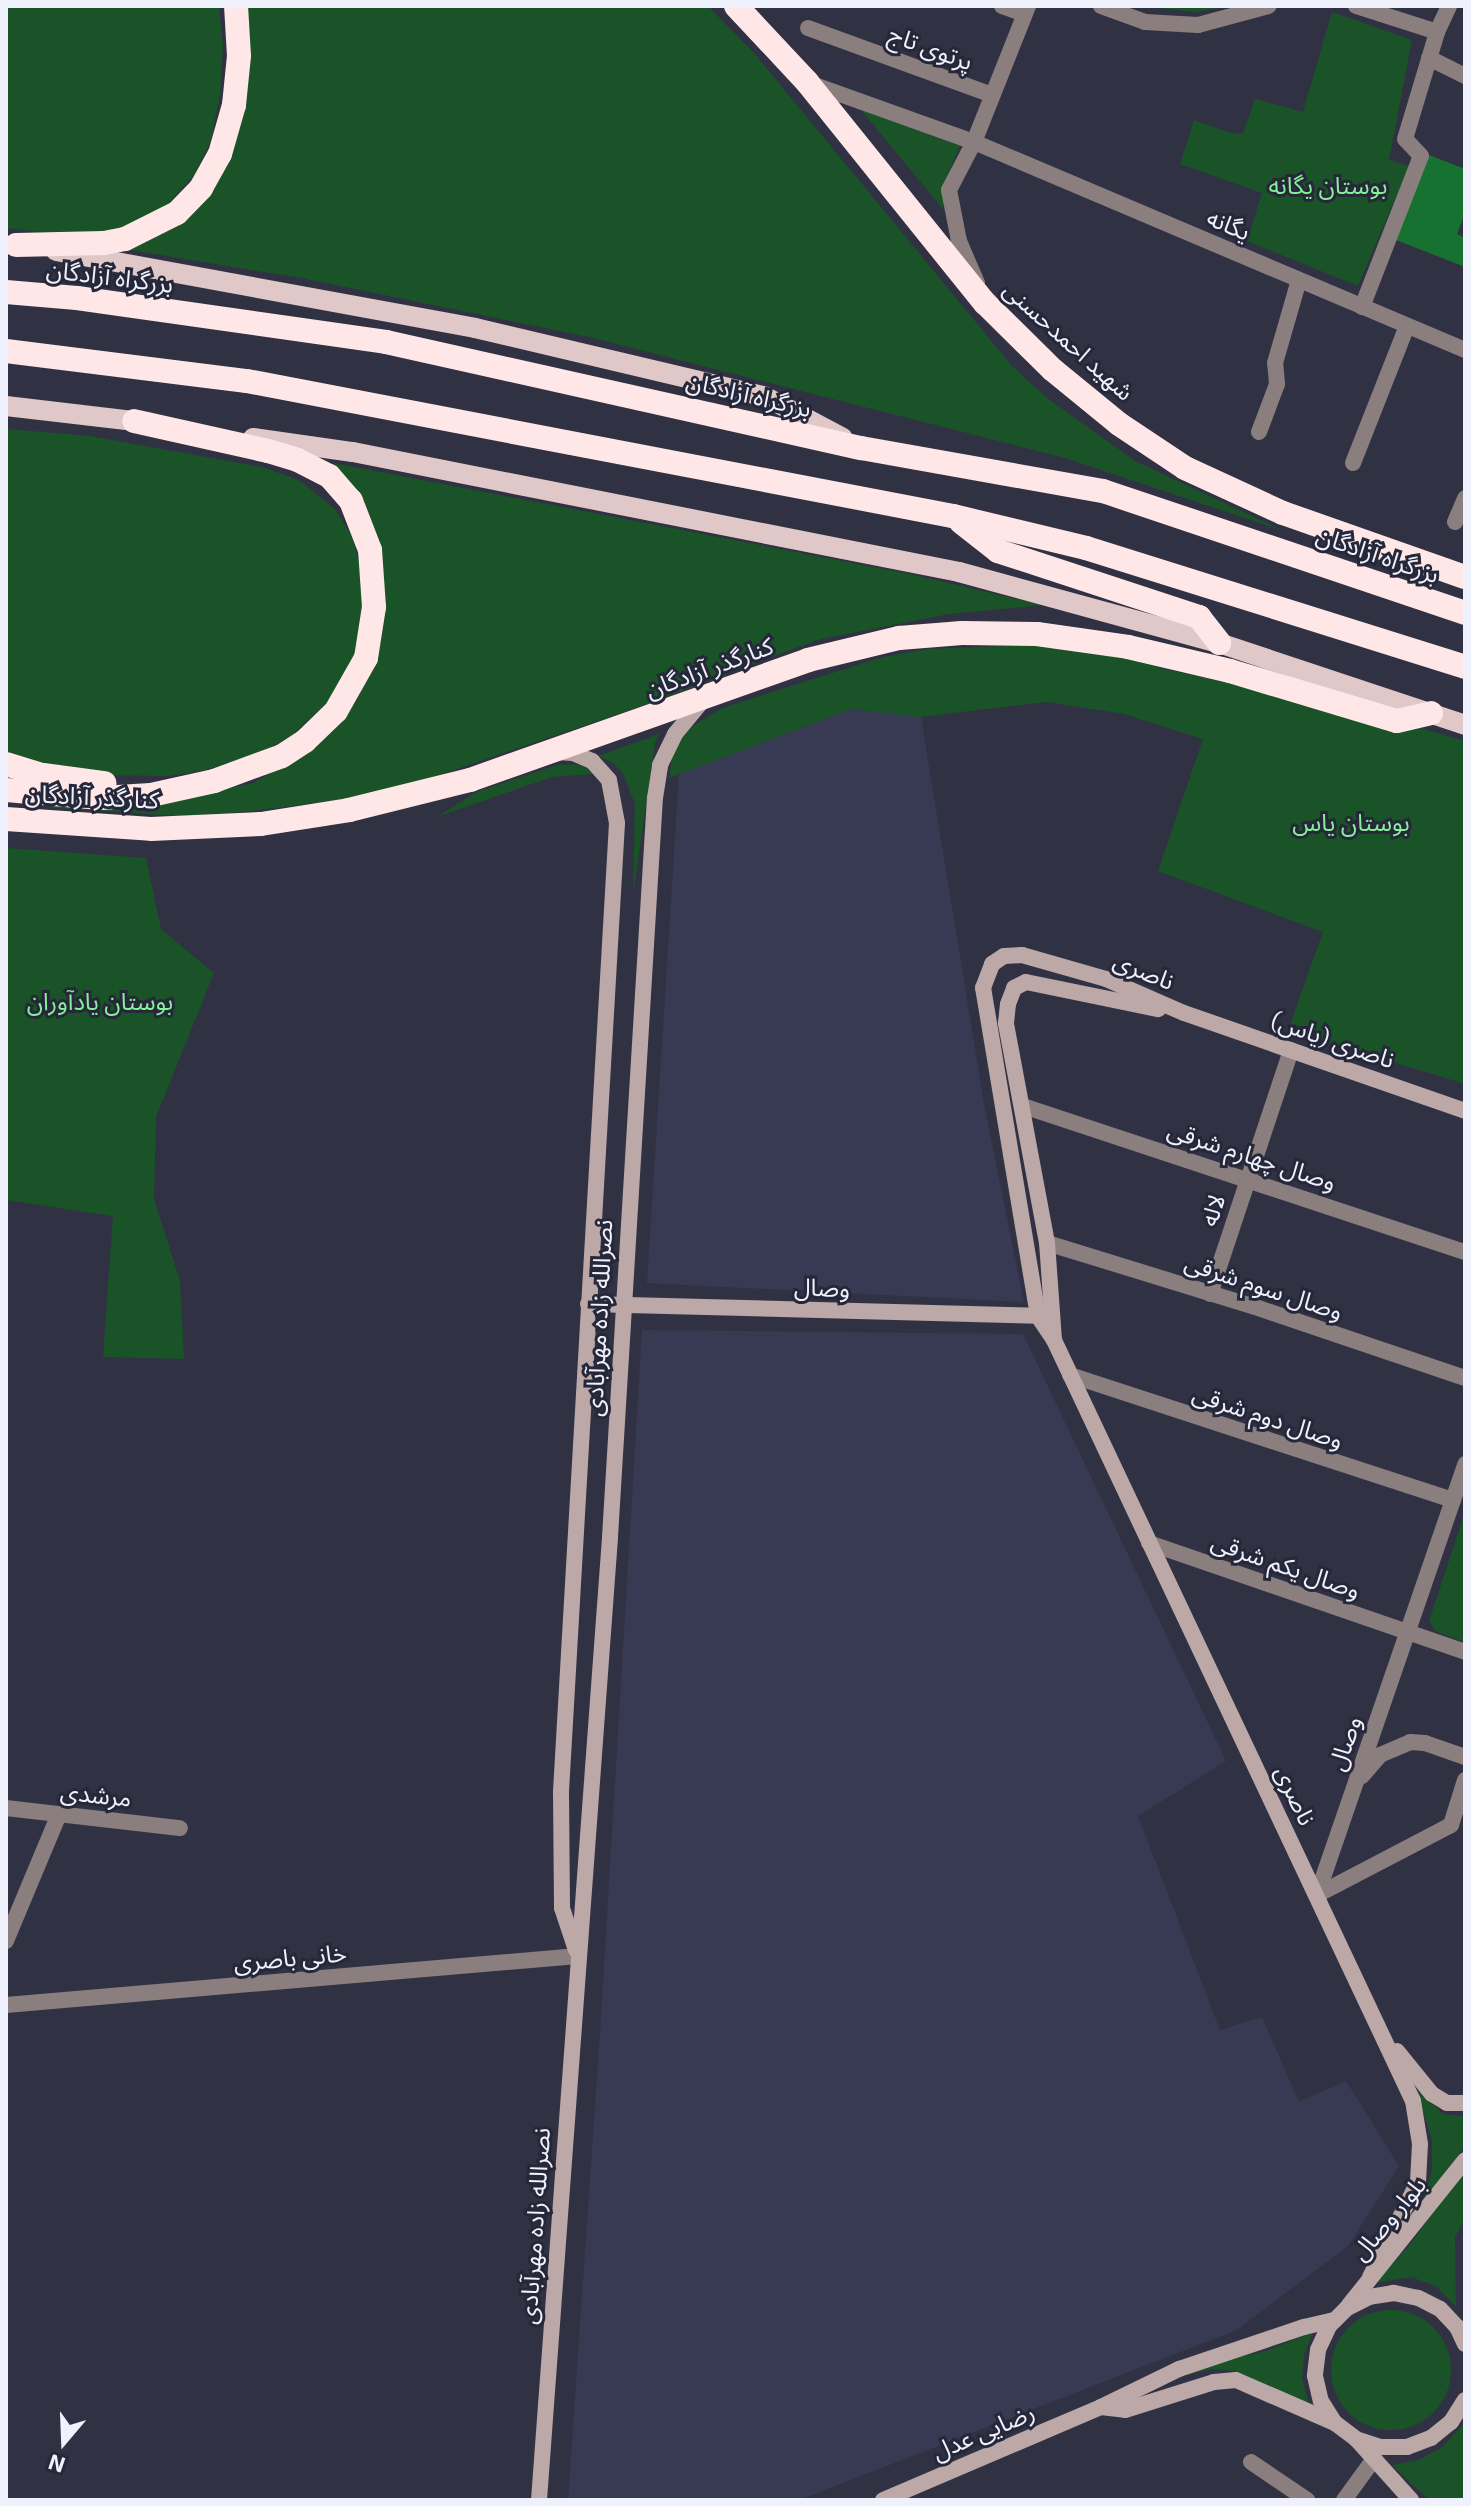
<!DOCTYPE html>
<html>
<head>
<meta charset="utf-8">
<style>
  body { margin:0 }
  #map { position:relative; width:1471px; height:2506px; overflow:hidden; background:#303244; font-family:"Exo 2","Noto Sans Arabic",sans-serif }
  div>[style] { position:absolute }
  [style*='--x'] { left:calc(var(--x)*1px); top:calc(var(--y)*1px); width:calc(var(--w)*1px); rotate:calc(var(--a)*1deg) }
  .built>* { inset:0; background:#373a52 }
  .green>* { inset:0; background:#195327 }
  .round { border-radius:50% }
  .forest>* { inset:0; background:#177232 }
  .street>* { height:16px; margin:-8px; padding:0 8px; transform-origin:8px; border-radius:8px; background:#8a7e7e }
  .secondary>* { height:16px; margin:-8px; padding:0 8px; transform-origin:8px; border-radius:8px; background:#bba8a7 }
  .primary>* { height:20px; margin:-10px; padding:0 10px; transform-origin:10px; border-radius:10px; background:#e0c8c8 }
  .highway>* { height:24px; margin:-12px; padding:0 12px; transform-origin:12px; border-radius:12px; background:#fee7e6 }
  span { translate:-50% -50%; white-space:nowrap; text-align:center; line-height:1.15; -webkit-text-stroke:6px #26283a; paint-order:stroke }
  .street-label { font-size:24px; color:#eff1fd }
  .park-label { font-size:24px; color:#84f097 }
  .frame { position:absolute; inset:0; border:8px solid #eff1fd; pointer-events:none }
  .north { position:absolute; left:24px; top:2402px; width:80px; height:80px; -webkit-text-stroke:6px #26283a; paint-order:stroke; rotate:199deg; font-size:22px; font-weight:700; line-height:32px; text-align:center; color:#eff1fd }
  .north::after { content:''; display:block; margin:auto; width:28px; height:36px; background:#eff1fd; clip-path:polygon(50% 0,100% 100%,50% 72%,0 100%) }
</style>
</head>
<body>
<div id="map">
  <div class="built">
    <div style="clip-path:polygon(851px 709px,921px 717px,984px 1104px,1024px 1302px,647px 1283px,679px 774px)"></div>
    <div style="clip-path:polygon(642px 1330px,1023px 1334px,1226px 1761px,1138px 1816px,1220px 2030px,1262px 2017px,1299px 2102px,1346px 2081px,1399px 2166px,1348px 2246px,1237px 2330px,799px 2500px,568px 2500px,600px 2034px)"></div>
  </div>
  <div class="green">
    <div style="clip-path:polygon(6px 6px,219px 6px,223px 46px,220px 95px,211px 140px,194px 176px,162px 210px,115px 231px,58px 234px,6px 228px)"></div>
    <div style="clip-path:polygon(242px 6px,708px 6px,754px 53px,1012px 366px,1047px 398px,1135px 461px,1284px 531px,1065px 458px,589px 337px,301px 278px,124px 249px,170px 230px,206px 197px)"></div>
    <div style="clip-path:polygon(1141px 6px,1231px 6px,1195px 12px)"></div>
    <div style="clip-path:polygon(1332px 12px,1412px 40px,1389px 160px,1409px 166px,1358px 286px,1247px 241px,1262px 193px,1180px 164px,1194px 120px,1234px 134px,1243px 133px,1255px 99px,1303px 112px)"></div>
    <div style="clip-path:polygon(861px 110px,960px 146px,943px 185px,943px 209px)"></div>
    <div style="clip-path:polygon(6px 429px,90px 436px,262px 467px,299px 480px,335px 509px,352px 536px,366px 587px,355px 658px,332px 698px,291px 736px,264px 751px,206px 770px,168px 776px,85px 775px,6px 754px)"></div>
    <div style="clip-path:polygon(334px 463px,910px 574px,1043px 605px,949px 614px,817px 640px,656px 701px,407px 786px,353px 798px,245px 812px,179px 816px,43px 807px,165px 801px,253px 783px,316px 747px,341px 723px,358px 698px,377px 658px,385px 592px,355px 490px)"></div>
    <div style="clip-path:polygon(1047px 644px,1125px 651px,1160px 668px,1220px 681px,1255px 680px,1465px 741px,1465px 1084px,1288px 1030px,1323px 932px,1158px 871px,1203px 739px,1124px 714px,1046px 702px,921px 717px,851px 709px,669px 778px,673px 750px,688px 729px,722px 708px,883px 657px,928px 649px)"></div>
    <div style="clip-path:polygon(659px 734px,655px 743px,633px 895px,635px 804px,623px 773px,612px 762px,598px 756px)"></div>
    <div style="clip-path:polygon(560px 764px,583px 765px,593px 774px,552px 777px,437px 817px,476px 792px)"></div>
    <div style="clip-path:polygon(6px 848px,146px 858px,161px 929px,214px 973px,156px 1117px,154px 1199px,180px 1281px,184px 1359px,103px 1357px,113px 1216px,6px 1200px)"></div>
    <div style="clip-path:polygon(1465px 1512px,1465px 1642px,1437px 1632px,1429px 1621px)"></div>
    <div style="clip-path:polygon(1416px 2089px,1443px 2114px,1465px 2116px,1465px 2145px,1422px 2206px,1432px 2171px,1432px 2140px)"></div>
    <div style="clip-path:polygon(1465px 2168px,1465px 2218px,1455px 2237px,1456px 2307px,1436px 2286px,1411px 2277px,1375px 2283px,1409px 2246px)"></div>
    <div class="round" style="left:1331px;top:2310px;width:120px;height:120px"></div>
    <div style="clip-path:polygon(1313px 2332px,1304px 2355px,1302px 2377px,1309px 2405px,1233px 2371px,1213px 2369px,1182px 2376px,1224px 2360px,1266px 2351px)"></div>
    <div style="clip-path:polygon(1464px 2424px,1464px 2500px,1429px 2500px,1392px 2465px,1419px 2460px,1441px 2448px)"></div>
  </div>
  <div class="forest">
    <div style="clip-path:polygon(1429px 155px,1465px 169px,1465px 213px,1457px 234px,1465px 238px,1465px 267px,1396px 240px)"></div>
  </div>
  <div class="street">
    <div style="--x:1002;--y:6;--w:23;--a:20"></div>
    <div style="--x:1101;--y:6;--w:47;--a:20"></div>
    <div style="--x:1145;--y:22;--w:53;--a:3.2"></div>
    <div style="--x:1198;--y:25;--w:73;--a:-15"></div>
    <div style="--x:1356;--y:6;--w:85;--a:17.8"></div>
    <div style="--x:808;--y:28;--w:196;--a:20"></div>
    <div style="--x:1429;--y:58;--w:40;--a:26.6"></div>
    <div style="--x:809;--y:83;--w:175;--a:19.7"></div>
    <div style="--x:974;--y:142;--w:533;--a:22.96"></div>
    <div style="--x:977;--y:283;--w:46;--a:-113.2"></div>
    <div style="--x:959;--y:241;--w:52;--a:-101.1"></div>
    <div style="--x:949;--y:190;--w:54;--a:-62.5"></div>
    <div style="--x:974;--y:142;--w:146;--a:-68.3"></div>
    <div style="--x:1362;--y:307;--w:162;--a:-68.7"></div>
    <div style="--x:1421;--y:156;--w:23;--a:-133"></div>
    <div style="--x:1405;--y:139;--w:112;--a:-73.3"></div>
    <div style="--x:1437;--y:32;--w:29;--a:-65"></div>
    <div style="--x:1259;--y:432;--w:51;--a:-69.4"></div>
    <div style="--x:1277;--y:384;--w:21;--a:-95"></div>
    <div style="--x:1275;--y:363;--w:86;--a:-73.9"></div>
    <div style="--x:1353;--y:463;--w:147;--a:-68.5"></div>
    <div style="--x:1455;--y:522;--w:26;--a:-67"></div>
    <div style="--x:1023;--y:1106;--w:465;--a:18.3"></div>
    <div style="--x:1047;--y:1243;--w:224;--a:17.1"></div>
    <div style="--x:1261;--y:1309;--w:215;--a:18.7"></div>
    <div style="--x:1210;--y:1294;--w:257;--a:-71.6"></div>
    <div style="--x:1070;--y:1375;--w:403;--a:18.1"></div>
    <div style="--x:1149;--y:1543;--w:334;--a:19"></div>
    <div style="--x:1362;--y:1776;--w:28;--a:-49"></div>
    <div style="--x:1380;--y:1755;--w:33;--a:-23"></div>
    <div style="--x:1410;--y:1742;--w:15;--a:4"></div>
    <div style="--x:1425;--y:1743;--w:42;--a:19.3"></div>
    <div style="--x:6;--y:1808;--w:175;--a:6.6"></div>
    <div style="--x:1317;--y:1895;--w:456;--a:-71"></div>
    <div style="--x:1317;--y:1895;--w:151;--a:-27.6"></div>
    <div style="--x:1451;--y:1825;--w:47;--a:-72.7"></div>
    <div style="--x:6;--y:1941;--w:138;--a:-67.3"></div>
    <div style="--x:6;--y:2005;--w:574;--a:-4.9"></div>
    <div style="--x:1251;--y:2462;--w:68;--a:34.2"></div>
    <div style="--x:1344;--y:2500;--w:51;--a:-53.8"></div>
  </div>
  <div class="secondary">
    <div style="--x:557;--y:752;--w:16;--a:4"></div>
    <div style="--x:573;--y:753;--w:21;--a:23"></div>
    <div style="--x:592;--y:761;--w:25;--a:48"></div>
    <div style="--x:609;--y:780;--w:44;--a:79.5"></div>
    <div style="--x:617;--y:823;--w:971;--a:93.31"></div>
    <div style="--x:561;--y:1792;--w:116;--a:89.5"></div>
    <div style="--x:562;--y:1908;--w:44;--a:71.6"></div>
    <div style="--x:588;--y:1304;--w:461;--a:1.5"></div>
    <div style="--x:1054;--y:1340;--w:97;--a:-94.1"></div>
    <div style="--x:1047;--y:1243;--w:224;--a:-100.6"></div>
    <div style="--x:1006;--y:1023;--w:19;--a:-84"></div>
    <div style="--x:1008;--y:1004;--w:17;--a:-69"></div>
    <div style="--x:1014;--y:988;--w:13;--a:-27"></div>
    <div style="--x:1026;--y:982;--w:135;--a:11.6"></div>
    <div style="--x:1397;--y:2051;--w:55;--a:50.9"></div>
    <div style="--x:1432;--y:2094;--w:17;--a:31"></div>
    <div style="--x:1447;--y:2103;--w:18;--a:0"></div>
    <div style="--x:1370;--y:2277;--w:106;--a:-63.2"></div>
    <div style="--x:1418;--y:2182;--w:38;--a:-87"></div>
    <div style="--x:1420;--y:2144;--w:44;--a:-99.2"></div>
    <div style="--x:1413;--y:2101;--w:841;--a:-115.26"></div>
    <div style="--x:1054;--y:1340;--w:29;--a:-124"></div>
    <div style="--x:1038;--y:1316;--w:333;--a:-99.5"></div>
    <div style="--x:983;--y:988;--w:26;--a:-69"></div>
    <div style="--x:992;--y:964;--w:14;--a:-34"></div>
    <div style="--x:1004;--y:956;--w:18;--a:-3"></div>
    <div style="--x:1022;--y:955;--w:87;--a:15.9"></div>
    <div style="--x:1106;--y:979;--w:85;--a:23.6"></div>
    <div style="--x:1184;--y:1013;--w:298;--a:19.2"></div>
    <div style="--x:1349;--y:2305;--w:186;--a:-51.3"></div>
    <div style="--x:1465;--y:2344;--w:19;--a:-115"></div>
    <div style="--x:1457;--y:2327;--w:25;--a:-133"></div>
    <div style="--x:1440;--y:2309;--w:25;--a:-153"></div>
    <div style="--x:1418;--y:2298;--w:25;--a:-168"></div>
    <div style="--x:1394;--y:2293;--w:25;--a:171"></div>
    <div style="--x:1369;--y:2297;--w:25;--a:153"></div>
    <div style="--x:1347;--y:2308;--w:25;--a:135"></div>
    <div style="--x:1329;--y:2326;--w:26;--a:115"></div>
    <div style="--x:1318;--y:2350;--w:26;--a:97"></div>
    <div style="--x:1315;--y:2376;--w:26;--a:77"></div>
    <div style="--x:1321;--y:2401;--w:26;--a:58"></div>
    <div style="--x:1335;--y:2423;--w:26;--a:37"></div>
    <div style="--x:1356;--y:2439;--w:26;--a:18"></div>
    <div style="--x:1381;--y:2447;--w:26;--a:0"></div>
    <div style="--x:1407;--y:2447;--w:26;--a:-21"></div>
    <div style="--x:1431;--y:2438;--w:26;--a:-39"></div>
    <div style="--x:1451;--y:2422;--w:26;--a:-58"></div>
    <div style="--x:1101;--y:2407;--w:24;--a:7"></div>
    <div style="--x:1125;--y:2410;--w:93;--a:-17.5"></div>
    <div style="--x:1214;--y:2382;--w:22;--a:-5"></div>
    <div style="--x:1236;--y:2380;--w:108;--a:23.5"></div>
    <div style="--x:1357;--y:2440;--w:81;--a:48"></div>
    <div style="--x:539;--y:2500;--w:966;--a:-85.78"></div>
    <div style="--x:610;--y:1537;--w:740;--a:-86.52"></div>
    <div style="--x:655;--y:798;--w:33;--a:-81"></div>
    <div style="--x:660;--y:765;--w:34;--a:-64"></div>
    <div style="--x:675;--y:734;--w:44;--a:-50.5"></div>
    <div style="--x:883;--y:2500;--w:237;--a:-23.1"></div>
    <div style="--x:1101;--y:2407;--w:87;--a:-26"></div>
    <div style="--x:1179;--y:2369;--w:132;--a:-18.6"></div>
    <div style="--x:1304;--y:2327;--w:32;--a:-13"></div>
  </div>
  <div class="primary">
    <div style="--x:56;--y:251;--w:426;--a:10.4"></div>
    <div style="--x:475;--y:328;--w:299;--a:13.3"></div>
    <div style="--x:766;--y:397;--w:87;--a:28"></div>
    <div style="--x:6;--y:406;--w:145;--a:6.7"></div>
    <div style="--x:253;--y:438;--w:101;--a:8"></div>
    <div style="--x:353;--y:452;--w:618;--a:11.2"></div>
    <div style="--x:959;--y:572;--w:270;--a:15.3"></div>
    <div style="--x:1219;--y:643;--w:259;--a:18.4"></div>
  </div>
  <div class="highway">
    <div style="--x:736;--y:6;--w:104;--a:46.9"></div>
    <div style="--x:807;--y:82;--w:284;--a:51.2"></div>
    <div style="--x:985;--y:303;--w:95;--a:44.6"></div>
    <div style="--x:1053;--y:370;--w:85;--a:39.3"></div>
    <div style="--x:1119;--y:424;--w:79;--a:33.7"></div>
    <div style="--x:1185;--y:468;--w:108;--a:24.7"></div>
    <div style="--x:1283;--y:513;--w:193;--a:19.4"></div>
    <div style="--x:16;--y:245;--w:88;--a:-1.3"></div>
    <div style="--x:104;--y:243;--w:21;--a:-11"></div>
    <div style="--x:125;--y:239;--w:58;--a:-26.6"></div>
    <div style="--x:177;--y:213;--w:35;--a:-46"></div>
    <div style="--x:201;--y:188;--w:39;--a:-61"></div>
    <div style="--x:220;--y:154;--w:51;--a:-74.1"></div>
    <div style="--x:234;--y:105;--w:49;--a:-84.2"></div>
    <div style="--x:239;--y:56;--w:50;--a:-93.4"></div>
    <div style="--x:6;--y:292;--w:71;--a:4.8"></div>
    <div style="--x:77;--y:298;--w:312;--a:8.1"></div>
    <div style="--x:386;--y:342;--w:487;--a:12.6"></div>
    <div style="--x:861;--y:448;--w:246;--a:10.1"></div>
    <div style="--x:1103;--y:491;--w:382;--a:18.6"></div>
    <div style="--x:6;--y:351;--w:243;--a:7.1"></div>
    <div style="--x:247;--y:381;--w:719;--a:10.83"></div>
    <div style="--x:953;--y:516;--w:137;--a:13.5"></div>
    <div style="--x:1086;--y:548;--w:397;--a:17.4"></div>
    <div style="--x:961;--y:522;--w:47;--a:38.1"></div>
    <div style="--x:998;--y:551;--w:212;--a:18.2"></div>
    <div style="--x:1199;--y:617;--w:33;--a:52"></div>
    <div style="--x:6;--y:764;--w:39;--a:17"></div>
    <div style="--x:43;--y:775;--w:62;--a:7.5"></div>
    <div style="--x:6;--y:790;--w:95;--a:4.8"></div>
    <div style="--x:101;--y:798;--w:50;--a:-3.4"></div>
    <div style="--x:151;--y:795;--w:65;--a:-12.5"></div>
    <div style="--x:214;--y:781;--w:72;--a:-20.2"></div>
    <div style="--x:282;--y:756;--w:27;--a:-33"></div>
    <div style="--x:305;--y:741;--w:43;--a:-44.1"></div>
    <div style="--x:336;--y:711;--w:61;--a:-60.5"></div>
    <div style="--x:366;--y:658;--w:52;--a:-81.1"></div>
    <div style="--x:374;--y:607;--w:57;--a:-94"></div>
    <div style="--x:370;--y:550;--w:53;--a:-111.2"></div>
    <div style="--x:351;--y:501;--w:33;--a:-131"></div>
    <div style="--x:329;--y:476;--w:35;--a:-153"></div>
    <div style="--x:298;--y:460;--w:31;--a:-163"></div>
    <div style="--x:268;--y:451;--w:137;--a:-167.4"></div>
    <div style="--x:6;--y:819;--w:145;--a:3.9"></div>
    <div style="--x:151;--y:829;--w:110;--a:-2.6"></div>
    <div style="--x:261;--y:824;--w:89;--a:-9"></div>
    <div style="--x:349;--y:810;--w:125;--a:-13.9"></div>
    <div style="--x:470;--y:780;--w:359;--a:-19.5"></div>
    <div style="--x:808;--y:660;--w:94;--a:-13.6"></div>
    <div style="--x:899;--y:638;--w:63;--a:-4.5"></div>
    <div style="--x:962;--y:633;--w:75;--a:0.8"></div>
    <div style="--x:1037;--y:634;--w:92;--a:8.1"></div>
    <div style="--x:1128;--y:647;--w:105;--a:13.2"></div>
    <div style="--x:1230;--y:671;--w:174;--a:16.7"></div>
    <div style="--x:1397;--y:721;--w:35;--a:-13"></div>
  </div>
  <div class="street-label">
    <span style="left:931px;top:47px;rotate:20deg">پرتوی تاج</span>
    <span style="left:1229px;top:224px;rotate:23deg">یگانه</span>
    <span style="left:110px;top:276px;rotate:7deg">بزرگراه آزادگان</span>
    <span style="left:1069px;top:340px;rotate:42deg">شهید احمدحسنی</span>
    <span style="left:749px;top:394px;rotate:13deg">بزرگراه آزادگان</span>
    <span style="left:1378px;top:554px;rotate:19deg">بزرگراه آزادگان</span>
    <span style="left:709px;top:667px;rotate:-20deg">کنارگذر آزادگان</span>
    <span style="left:92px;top:796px;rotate:3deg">کنارگذر آزادگان</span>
    <span style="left:1144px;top:970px;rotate:22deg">ناصری</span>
    <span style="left:1333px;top:1039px;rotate:19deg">ناصری (یاس)</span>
    <span style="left:1252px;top:1155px;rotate:18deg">وصال چهارم شرقی</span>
    <span style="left:1212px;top:1210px;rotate:-72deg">لاله</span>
    <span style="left:1264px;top:1286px;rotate:18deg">وصال سوم شرقی</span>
    <span style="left:822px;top:1287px;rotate:2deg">وصال</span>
    <span style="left:598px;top:1318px;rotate:-87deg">نصرالله زاده مهرآبادی</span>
    <span style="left:1268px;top:1416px;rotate:18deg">وصال دوم شرقی</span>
    <span style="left:1286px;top:1565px;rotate:19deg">وصال یکم شرقی</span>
    <span style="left:1344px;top:1743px;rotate:-71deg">وصال</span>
    <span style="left:96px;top:1794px;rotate:6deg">مرشدی</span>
    <span style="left:1296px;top:1795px;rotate:65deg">ناصری</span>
    <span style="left:290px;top:1957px;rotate:-5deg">خانی باصری</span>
    <span style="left:1388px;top:2218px;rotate:-50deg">بلوار وصال</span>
    <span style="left:534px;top:2226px;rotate:-86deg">نصرالله زاده مهرآبادی</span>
    <span style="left:983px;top:2431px;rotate:-23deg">رضایی عدل</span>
  </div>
  <div class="park-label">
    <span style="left:1328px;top:185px">بوستان یگانه</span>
    <span style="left:1351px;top:822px">بوستان یاس</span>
    <span style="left:100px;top:1001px">بوستان یادآوران</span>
  </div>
  <div class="frame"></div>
  <div class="north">N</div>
</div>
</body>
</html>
